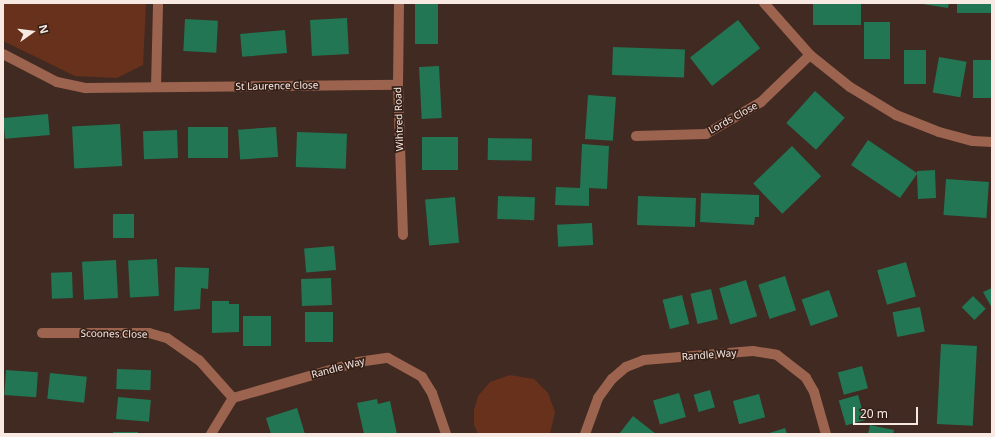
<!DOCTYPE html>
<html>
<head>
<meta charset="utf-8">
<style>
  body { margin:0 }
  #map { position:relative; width:995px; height:437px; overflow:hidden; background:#402a22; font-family:"Noto Sans",sans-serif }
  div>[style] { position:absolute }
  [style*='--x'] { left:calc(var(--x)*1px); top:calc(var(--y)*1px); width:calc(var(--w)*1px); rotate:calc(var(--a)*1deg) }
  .green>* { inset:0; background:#68311c }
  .building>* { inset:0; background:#227654; transform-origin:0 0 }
  .street>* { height:10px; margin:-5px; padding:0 5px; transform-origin:5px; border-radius:5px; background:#9c634e }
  span { translate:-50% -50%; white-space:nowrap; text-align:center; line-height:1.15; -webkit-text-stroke:3.5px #352018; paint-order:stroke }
  .street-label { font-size:10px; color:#f8e9e3 }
  .frame { position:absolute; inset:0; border:4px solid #f8e9e3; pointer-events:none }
  .north { position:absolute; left:12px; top:12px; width:40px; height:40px; -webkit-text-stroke:3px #352018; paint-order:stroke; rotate:76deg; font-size:11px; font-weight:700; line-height:16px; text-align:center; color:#f8e9e3 }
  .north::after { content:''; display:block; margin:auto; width:14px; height:18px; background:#f8e9e3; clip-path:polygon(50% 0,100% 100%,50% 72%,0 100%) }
  .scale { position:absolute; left:853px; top:407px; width:65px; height:18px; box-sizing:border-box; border:2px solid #f8e9e3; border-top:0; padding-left:5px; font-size:12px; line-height:14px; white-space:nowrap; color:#f8e9e3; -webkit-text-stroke:3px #352018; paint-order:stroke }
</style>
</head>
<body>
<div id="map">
  <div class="green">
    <div style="clip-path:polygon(3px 3px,146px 3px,143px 65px,117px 78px,75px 76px,3px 41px)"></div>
    <div style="clip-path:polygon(510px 375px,534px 379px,548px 393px,555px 412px,550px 434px,478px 434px,474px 425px,474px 410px,478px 396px,490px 382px)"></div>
  </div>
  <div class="building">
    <div style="left:415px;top:3px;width:23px;height:41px"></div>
    <div style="left:813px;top:3px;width:48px;height:22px"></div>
    <div style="clip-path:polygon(916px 3px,949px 3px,948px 8px)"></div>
    <div style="left:957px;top:3px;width:35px;height:10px"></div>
    <div style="left:347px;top:18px;width:36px;height:37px;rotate:87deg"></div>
    <div style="left:185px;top:19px;width:33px;height:32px;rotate:3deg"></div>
    <div style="left:738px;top:20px;width:36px;height:61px;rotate:52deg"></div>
    <div style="left:864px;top:22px;width:26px;height:37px"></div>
    <div style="left:285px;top:30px;width:23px;height:45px;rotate:85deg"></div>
    <div style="left:613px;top:47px;width:72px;height:28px;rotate:2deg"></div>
    <div style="left:904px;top:50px;width:22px;height:34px"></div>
    <div style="left:939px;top:57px;width:28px;height:36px;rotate:10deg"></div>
    <div style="left:973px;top:60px;width:19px;height:38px"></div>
    <div style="left:439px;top:66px;width:52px;height:20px;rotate:87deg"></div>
    <div style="left:815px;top:91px;width:40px;height:43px;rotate:42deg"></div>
    <div style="left:588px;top:95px;width:28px;height:44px;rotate:4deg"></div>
    <div style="left:48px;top:114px;width:21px;height:45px;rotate:85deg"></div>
    <div style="left:120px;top:124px;width:42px;height:48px;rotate:87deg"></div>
    <div style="left:228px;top:127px;width:31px;height:40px;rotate:90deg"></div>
    <div style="left:276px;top:127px;width:30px;height:38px;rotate:86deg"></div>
    <div style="left:177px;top:130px;width:28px;height:34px;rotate:88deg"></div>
    <div style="left:297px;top:132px;width:50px;height:35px;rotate:2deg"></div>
    <div style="left:422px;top:137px;width:36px;height:33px"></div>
    <div style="left:488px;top:138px;width:44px;height:22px;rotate:1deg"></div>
    <div style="clip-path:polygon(868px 140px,917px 173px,917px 171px,935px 170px,936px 198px,918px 199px,917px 174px,900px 198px,851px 165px)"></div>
    <div style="clip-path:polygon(582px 144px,609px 146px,607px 189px,589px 188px,589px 206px,555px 205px,556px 187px,580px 188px)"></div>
    <div style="left:792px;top:146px;width:42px;height:54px;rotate:46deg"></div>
    <div style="left:946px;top:179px;width:43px;height:36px;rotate:4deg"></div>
    <div style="clip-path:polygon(701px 193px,759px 195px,759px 217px,755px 217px,754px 225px,700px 222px)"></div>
    <div style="left:498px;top:196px;width:37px;height:23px;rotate:2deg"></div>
    <div style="left:638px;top:196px;width:58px;height:29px;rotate:2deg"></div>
    <div style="left:455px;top:197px;width:46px;height:30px;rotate:85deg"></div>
    <div style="left:113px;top:214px;width:21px;height:24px"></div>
    <div style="left:592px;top:223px;width:22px;height:35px;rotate:87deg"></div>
    <div style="left:334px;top:246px;width:24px;height:30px;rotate:85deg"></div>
    <div style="left:157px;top:259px;width:37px;height:29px;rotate:87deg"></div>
    <div style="left:116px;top:260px;width:38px;height:34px;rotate:87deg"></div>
    <div style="left:906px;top:262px;width:36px;height:30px;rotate:74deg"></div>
    <div style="clip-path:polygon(175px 267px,209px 268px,208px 289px,201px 288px,200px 309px,174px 311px)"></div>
    <div style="left:72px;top:272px;width:26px;height:21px;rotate:88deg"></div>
    <div style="left:785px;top:276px;width:36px;height:28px;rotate:72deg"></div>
    <div style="left:331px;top:278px;width:27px;height:30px;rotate:88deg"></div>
    <div style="left:746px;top:280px;width:38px;height:28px;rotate:73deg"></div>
    <div style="clip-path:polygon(992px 288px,992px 308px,983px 292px)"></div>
    <div style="left:711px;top:289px;width:31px;height:21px;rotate:77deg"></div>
    <div style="left:829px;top:290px;width:28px;height:29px;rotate:71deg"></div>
    <div style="left:682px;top:295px;width:30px;height:20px;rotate:76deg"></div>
    <div style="left:973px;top:296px;width:18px;height:16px;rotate:45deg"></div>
    <div style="clip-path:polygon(212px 301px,229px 301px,229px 304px,239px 304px,239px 332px,212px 333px)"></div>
    <div style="left:920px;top:307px;width:25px;height:28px;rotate:79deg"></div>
    <div style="left:305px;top:312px;width:28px;height:30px"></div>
    <div style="left:243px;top:316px;width:28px;height:30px"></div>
    <div style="left:941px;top:344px;width:36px;height:80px;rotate:3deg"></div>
    <div style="left:862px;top:366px;width:23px;height:25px;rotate:75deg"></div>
    <div style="left:117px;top:369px;width:34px;height:20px;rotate:2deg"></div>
    <div style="left:6px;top:370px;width:32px;height:25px;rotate:4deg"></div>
    <div style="left:50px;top:373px;width:37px;height:26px;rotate:6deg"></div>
    <div style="left:710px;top:390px;width:18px;height:17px;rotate:74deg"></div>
    <div style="left:679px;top:393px;width:25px;height:27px;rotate:74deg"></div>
    <div style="left:759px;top:394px;width:24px;height:27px;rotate:75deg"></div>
    <div style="left:858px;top:395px;width:26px;height:20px;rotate:74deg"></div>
    <div style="left:118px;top:397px;width:33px;height:22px;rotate:5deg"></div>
    <div style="clip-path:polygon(377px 399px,378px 404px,390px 401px,397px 434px,364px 434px,357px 403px)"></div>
    <div style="clip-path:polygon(297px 408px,305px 434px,271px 434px,266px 418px)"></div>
    <div style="clip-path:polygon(633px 416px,656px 434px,619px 434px)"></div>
    <div style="clip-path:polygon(870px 425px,894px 430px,893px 434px,868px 434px)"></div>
    <div style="clip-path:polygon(785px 428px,787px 434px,766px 434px)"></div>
    <div style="left:113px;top:432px;width:25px;height:2px"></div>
  </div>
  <div class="street">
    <div style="--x:399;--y:3;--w:82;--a:90.7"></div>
    <div style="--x:398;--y:85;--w:150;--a:88.1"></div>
    <div style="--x:764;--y:3;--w:69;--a:48.5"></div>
    <div style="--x:810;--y:55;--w:51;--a:38.7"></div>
    <div style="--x:850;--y:87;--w:54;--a:31.3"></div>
    <div style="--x:896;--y:115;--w:46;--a:21.6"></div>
    <div style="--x:939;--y:132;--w:35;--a:15"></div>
    <div style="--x:973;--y:141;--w:19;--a:3"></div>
    <div style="--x:3;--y:54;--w:61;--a:27.4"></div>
    <div style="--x:57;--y:82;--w:30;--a:12"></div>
    <div style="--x:86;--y:88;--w:312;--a:-0.6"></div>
    <div style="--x:156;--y:87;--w:84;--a:-88.6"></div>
    <div style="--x:636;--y:136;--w:70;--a:-1.6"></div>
    <div style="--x:706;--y:134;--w:64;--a:-30.2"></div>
    <div style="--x:761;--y:102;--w:68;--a:-43.8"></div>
    <div style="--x:42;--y:333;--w:107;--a:0"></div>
    <div style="--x:149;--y:333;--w:19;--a:16"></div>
    <div style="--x:167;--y:338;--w:39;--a:35"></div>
    <div style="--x:199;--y:360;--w:51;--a:48.2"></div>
    <div style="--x:211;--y:434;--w:42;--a:-58.6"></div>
    <div style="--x:233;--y:398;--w:130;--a:-16.1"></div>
    <div style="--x:358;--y:362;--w:30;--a:-8"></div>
    <div style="--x:388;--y:358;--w:39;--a:29"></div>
    <div style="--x:422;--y:377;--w:19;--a:58"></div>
    <div style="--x:432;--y:393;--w:43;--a:71.1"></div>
    <div style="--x:585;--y:434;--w:38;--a:-70"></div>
    <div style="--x:598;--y:398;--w:24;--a:-54"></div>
    <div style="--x:612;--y:379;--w:18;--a:-41"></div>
    <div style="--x:626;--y:367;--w:19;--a:-21"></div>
    <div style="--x:644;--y:360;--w:109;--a:-4.7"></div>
    <div style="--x:753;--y:351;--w:24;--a:9"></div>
    <div style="--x:777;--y:355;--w:37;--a:38"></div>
    <div style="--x:806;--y:378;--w:16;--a:60"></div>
    <div style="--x:814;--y:392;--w:44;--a:74.1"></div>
  </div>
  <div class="street-label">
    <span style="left:277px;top:86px;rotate:-1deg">St Laurence Close</span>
    <span style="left:733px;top:118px;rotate:-29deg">Lords Close</span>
    <span style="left:399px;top:119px;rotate:-92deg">Wihtred Road</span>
    <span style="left:114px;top:334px;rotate:1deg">Scoones Close</span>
    <span style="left:709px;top:355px;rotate:-4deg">Randle Way</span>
    <span style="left:338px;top:368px;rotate:-15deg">Randle Way</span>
  </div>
  <div class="frame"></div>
  <div class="north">N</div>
  <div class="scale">20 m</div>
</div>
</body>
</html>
